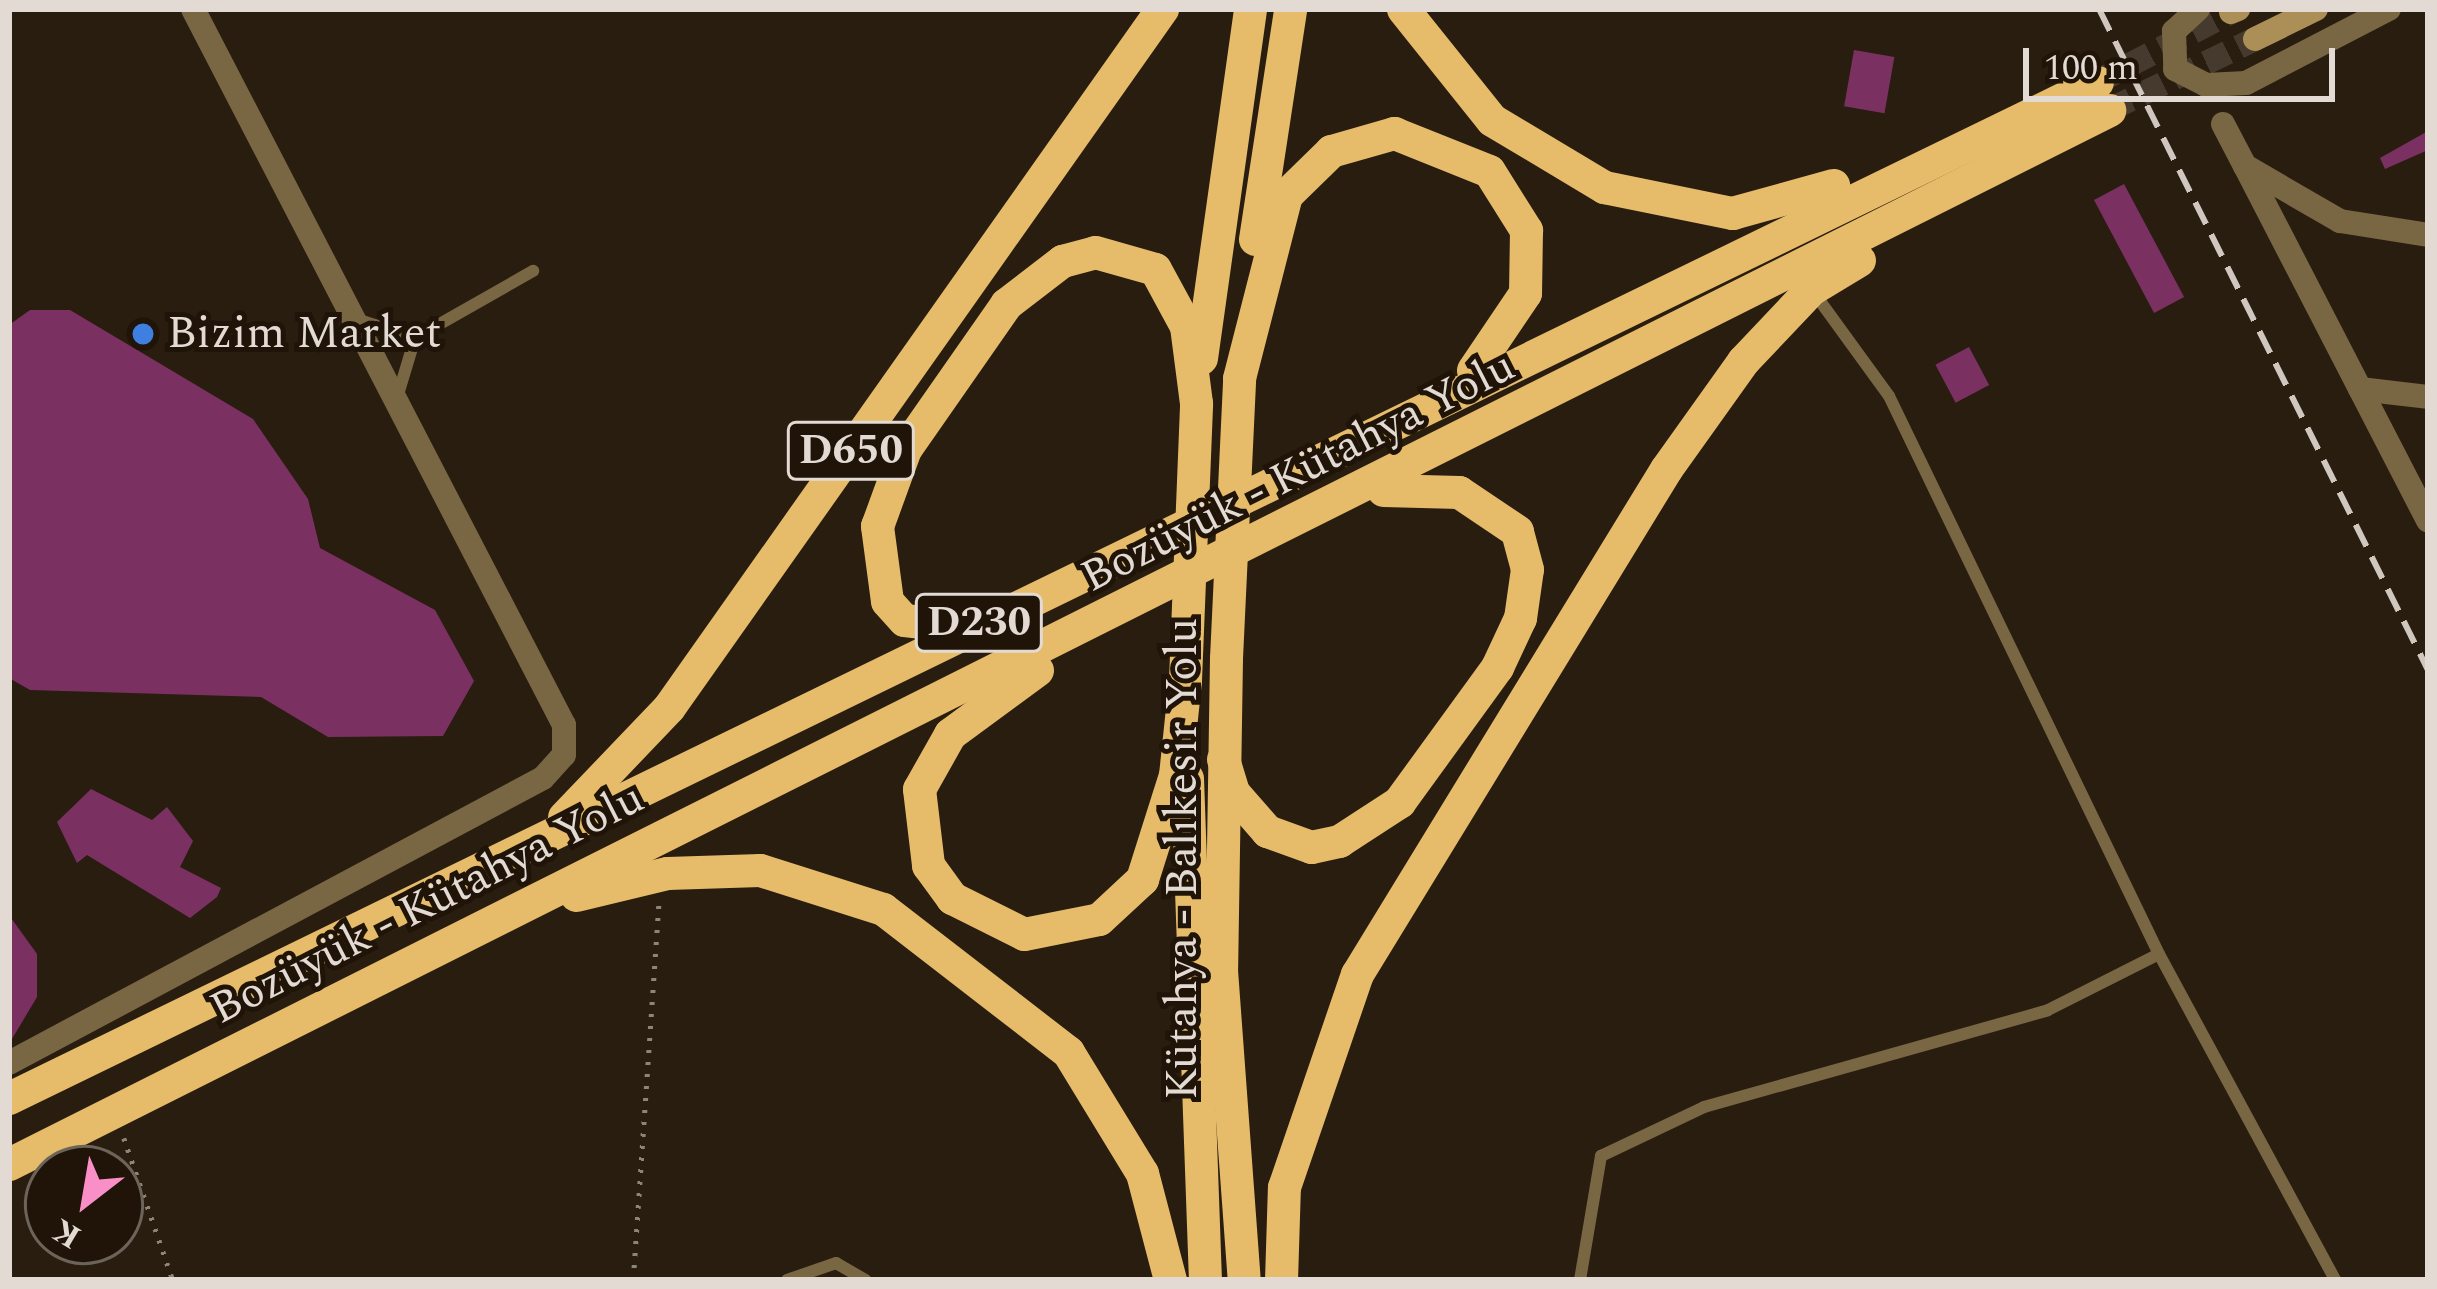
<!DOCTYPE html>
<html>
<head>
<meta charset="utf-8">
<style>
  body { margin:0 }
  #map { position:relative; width:2437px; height:1289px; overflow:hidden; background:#291d10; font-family:Spectral,serif }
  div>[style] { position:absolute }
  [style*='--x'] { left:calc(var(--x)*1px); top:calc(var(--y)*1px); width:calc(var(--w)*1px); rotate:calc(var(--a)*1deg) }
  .building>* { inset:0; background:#7b3062; transform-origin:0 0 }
  .secondary-tunnel>* { height:24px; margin-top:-12px; transform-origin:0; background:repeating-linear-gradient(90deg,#453a2d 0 24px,transparent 0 36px) }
  .path>* { height:4.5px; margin-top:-2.25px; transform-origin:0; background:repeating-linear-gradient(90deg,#8e857a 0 3px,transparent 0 12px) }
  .service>* { height:12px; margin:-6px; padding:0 6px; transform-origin:6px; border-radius:6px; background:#796744 }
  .minor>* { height:24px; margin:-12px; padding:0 12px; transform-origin:12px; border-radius:12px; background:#796744 }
  .secondary>* { height:24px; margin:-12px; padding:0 12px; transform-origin:12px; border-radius:12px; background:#ac8f57 }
  .trunk>* { height:33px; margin:-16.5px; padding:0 16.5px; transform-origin:16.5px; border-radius:16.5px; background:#e6bc6a }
  .rail>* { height:6px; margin-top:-3px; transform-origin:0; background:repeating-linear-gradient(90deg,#d0c8bf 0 24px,transparent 0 36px) }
  .trunk-bridge>* { height:33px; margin:-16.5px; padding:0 16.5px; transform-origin:16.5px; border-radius:16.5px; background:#e6bc6a }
  .dots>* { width:33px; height:33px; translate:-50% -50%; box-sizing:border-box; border:6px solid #1f1407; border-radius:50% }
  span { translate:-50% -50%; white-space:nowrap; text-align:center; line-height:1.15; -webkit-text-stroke:10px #1f1407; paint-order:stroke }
  .shield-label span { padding:3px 9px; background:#1f1407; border:3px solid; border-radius:9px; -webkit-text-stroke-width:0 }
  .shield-label { font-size:42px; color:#e3dbd3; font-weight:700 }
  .poi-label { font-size:45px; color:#e3dbd3 }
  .left { translate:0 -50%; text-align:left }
  .street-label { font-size:45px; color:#e3dbd3 }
  .frame { position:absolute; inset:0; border:12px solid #e3dbd3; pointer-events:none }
  .north { position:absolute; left:24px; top:1145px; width:120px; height:120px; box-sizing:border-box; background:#1f1407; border:3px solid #6d6459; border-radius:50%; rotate:211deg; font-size:33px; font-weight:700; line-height:48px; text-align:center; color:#e3dbd3 }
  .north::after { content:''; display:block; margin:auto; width:42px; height:54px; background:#fa8fc7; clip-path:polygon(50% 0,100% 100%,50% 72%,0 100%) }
  .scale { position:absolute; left:2023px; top:48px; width:312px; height:54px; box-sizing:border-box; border:6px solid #e3dbd3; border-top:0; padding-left:15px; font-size:36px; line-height:42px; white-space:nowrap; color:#e3dbd3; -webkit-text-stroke:9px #1f1407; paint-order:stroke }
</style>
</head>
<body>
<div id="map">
  <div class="building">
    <div style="left:1854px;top:50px;width:41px;height:57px;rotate:10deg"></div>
    <div style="clip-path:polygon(2428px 131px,2428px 150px,2385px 169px,2380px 158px)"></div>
    <div style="left:2124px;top:184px;width:128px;height:34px;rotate:62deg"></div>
    <div style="clip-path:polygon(30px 310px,70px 310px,253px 419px,308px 499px,320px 548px,435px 610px,474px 681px,443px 736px,328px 737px,261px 697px,30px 690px,9px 678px,9px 325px)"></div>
    <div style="left:1969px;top:347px;width:43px;height:38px;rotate:62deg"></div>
    <div style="clip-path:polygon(91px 789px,152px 820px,167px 807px,193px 841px,180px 867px,221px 888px,217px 897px,190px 918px,87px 855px,77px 863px,57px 822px)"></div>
    <div style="clip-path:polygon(9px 915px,37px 954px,37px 997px,9px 1044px)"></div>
  </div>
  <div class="secondary-tunnel">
    <div style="--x:2097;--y:82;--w:151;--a:-27.6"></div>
    <div style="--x:2109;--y:110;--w:162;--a:-25.9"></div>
  </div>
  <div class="path">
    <div style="--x:124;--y:1138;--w:150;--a:71"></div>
    <div style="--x:633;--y:1280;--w:379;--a:-86.1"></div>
  </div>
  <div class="service">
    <div style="--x:1812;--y:290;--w:131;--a:54"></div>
    <div style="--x:1889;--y:396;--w:620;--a:64.18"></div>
    <div style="--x:2159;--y:954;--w:370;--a:61.6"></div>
    <div style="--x:359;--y:320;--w:59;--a:17.8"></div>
    <div style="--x:397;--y:398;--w:63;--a:-73.3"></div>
    <div style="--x:415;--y:338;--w:136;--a:-29.6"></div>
    <div style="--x:787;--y:1280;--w:52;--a:-19.1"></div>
    <div style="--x:836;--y:1263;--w:34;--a:30"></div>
    <div style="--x:1580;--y:1280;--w:126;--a:-80.4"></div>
    <div style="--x:1601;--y:1156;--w:114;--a:-25.4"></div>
    <div style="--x:1704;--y:1107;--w:357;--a:-15.7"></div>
    <div style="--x:2048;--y:1010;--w:124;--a:-26.8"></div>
  </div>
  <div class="minor">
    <div style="--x:2198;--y:9;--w:33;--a:137"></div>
    <div style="--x:2174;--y:31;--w:38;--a:88"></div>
    <div style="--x:2175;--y:69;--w:35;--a:27"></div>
    <div style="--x:2206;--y:85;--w:40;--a:-2.9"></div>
    <div style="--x:2246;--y:83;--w:161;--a:-27.4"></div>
    <div style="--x:2223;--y:124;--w:47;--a:62.4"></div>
    <div style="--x:2245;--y:166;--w:110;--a:30.1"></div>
    <div style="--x:2340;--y:221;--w:89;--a:9"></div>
    <div style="--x:2245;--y:166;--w:399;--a:62.7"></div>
    <div style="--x:2360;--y:389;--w:68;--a:6.7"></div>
    <div style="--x:9;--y:1063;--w:605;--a:-28.09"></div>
    <div style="--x:543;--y:778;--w:31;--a:-48"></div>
    <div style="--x:564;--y:755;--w:30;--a:-90"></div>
    <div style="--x:564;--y:725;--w:806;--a:-117.39"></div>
  </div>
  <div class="secondary">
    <div style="--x:2231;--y:12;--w:8;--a:-23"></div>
    <div style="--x:2255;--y:39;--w:68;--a:-26.2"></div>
  </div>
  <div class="trunk">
    <div style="--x:1403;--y:9;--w:142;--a:51.3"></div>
    <div style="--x:1492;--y:120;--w:131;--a:30.9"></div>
    <div style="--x:1604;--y:187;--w:131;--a:11.5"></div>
    <div style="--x:1732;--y:213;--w:105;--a:-15.5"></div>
    <div style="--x:1255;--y:239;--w:233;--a:-81.3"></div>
    <div style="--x:1201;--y:358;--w:352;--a:-82"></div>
    <div style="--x:1239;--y:378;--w:189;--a:-75.6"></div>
    <div style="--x:1286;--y:195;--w:63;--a:-44.4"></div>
    <div style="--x:1331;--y:151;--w:66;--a:-15.9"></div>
    <div style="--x:1394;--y:133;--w:102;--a:21.8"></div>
    <div style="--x:1489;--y:171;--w:70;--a:57.9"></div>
    <div style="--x:1526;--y:230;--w:63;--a:90.9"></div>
    <div style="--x:1525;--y:293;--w:93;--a:124"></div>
    <div style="--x:964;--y:627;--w:60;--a:-173.3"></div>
    <div style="--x:904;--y:620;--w:25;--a:-132"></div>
    <div style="--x:887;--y:601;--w:76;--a:-97.6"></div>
    <div style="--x:877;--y:526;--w:82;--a:-70"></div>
    <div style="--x:905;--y:449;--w:177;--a:-55.1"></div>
    <div style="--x:1006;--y:304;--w:71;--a:-37.5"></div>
    <div style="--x:1062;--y:261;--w:34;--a:-15"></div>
    <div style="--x:1095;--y:252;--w:62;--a:15.8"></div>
    <div style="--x:1155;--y:269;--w:65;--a:61.5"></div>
    <div style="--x:1186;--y:326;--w:78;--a:82.6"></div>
    <div style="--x:1226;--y:658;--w:312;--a:90.9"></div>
    <div style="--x:1221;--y:970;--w:311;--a:85.8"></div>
    <div style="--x:1037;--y:670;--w:108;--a:143.7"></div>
    <div style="--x:950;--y:734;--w:63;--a:119.4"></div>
    <div style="--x:919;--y:789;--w:77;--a:83.2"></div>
    <div style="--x:928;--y:865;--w:41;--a:54"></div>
    <div style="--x:952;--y:898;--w:80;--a:26.6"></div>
    <div style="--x:1024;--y:934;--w:76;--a:-11.3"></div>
    <div style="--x:1099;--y:919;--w:59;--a:-42.9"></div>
    <div style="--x:1142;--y:879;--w:109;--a:-72.4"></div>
    <div style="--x:1175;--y:775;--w:96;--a:-84"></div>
    <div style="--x:1223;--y:759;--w:34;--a:73"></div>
    <div style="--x:1233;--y:792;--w:52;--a:48.9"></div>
    <div style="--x:1267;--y:831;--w:47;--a:20"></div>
    <div style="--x:1311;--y:847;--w:29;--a:-12"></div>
    <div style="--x:1339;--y:841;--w:72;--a:-33"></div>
    <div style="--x:1399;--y:802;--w:167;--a:-54"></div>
    <div style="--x:1497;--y:667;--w:54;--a:-64.9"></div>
    <div style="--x:1520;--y:618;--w:49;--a:-81.9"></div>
    <div style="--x:1527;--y:569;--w:39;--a:-105"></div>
    <div style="--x:1517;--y:531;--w:70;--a:-146.1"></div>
    <div style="--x:1459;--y:492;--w:76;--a:-178.5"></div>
    <div style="--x:1187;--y:778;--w:502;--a:87.95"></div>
    <div style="--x:564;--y:817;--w:152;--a:-46.3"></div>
    <div style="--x:669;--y:707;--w:855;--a:-54.77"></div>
    <div style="--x:576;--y:895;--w:94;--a:-13.6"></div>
    <div style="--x:667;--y:873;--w:93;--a:-1.8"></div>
    <div style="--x:760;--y:870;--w:129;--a:17.6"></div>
    <div style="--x:883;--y:909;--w:234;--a:37.7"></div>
    <div style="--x:1068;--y:1052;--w:142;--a:58.6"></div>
    <div style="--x:1142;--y:1173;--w:111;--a:75.3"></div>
    <div style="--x:9;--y:1098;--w:2322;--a:-25.95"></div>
    <div style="--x:9;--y:1164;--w:2350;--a:-26.65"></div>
    <div style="--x:1281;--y:1280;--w:93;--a:-88.2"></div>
    <div style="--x:1284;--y:1187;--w:225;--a:-71.1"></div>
    <div style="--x:1357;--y:974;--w:592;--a:-58.54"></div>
    <div style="--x:1666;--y:469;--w:133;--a:-54.5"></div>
    <div style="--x:1743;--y:361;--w:99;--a:-46.6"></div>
    <div style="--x:1811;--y:289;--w:56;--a:-31.1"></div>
  </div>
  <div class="rail">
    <div style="--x:2099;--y:9;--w:738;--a:63.54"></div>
  </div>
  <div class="trunk-bridge">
    <div style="--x:1226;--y:658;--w:280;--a:-87.3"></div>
    <div style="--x:1185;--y:680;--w:277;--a:-87.7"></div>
  </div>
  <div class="dots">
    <div style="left:143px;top:334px;background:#3f7fe0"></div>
  </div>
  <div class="shield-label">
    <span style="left:851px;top:451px">D650</span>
    <span style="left:979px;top:623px">D230</span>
  </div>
  <div class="poi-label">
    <span class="left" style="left:167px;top:334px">Bizim Market</span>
  </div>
  <div class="street-label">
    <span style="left:1298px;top:472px;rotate:-27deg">Bozüyük - Kütahya Yolu</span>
    <span style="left:1183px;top:859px;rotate:-90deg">Kütahya - Balıkesir Yolu</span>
    <span style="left:427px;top:904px;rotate:-27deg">Bozüyük - Kütahya Yolu</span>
  </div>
  <div class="frame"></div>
  <div class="north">K</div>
  <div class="scale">100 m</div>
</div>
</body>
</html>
